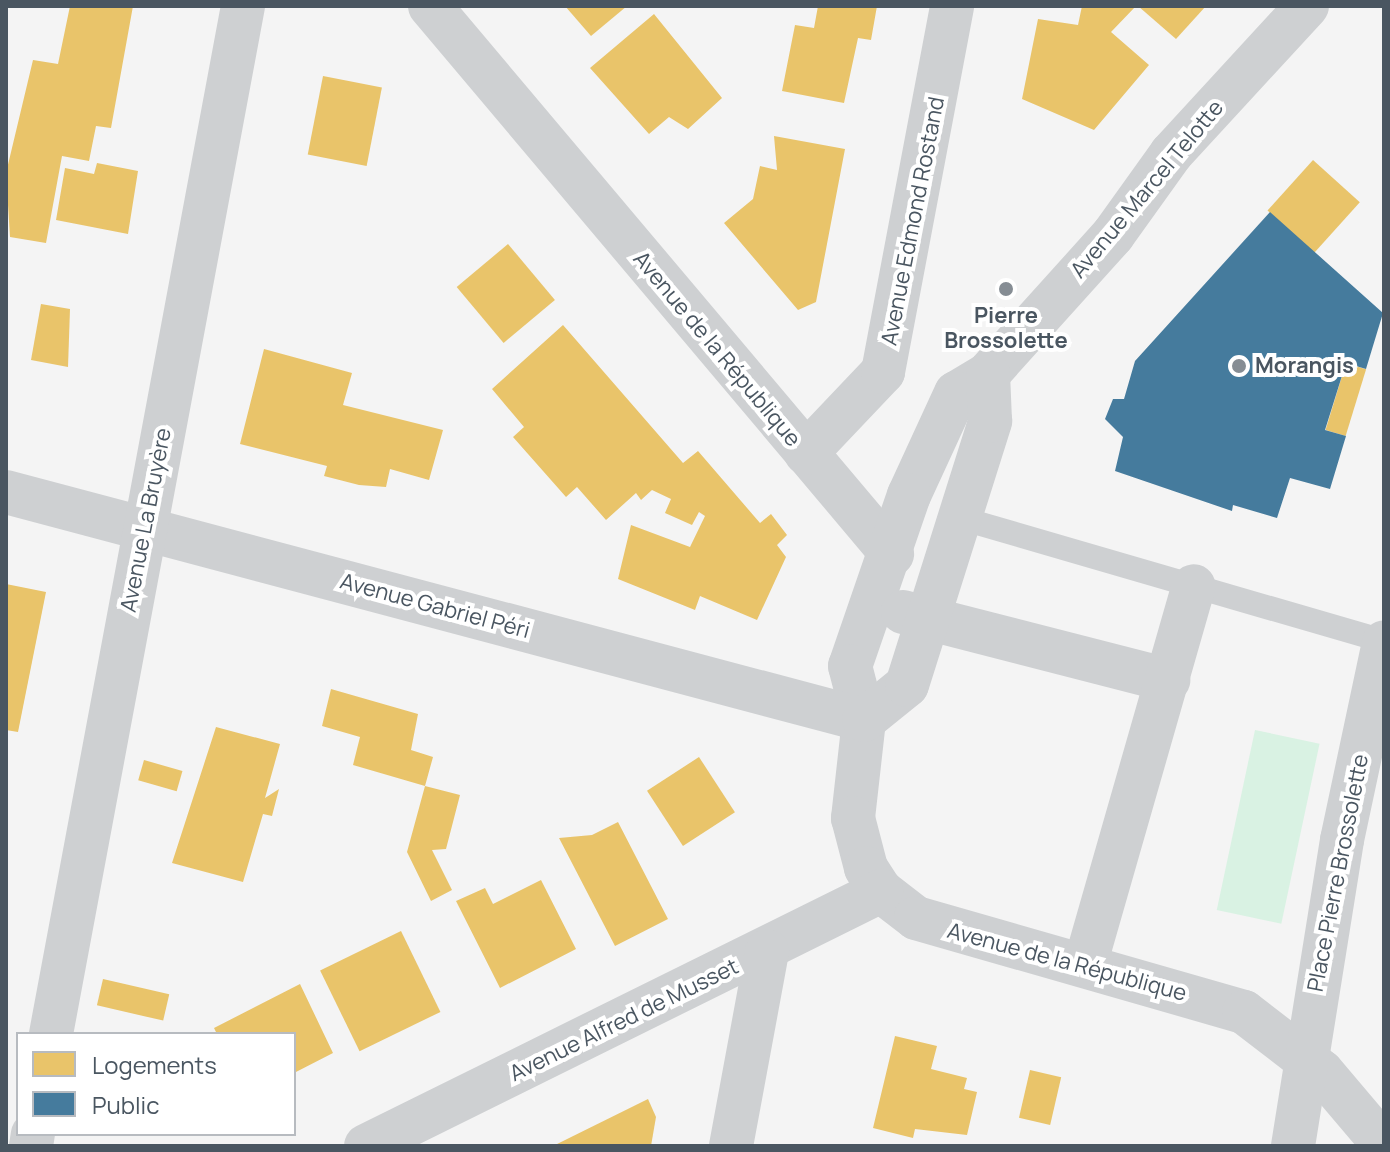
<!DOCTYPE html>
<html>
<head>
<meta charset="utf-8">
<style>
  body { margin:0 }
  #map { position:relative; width:1390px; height:1152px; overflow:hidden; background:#f4f4f4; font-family:Manrope,sans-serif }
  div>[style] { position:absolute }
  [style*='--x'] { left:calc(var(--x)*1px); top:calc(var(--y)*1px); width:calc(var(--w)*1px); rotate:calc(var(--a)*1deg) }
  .green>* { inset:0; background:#d9f2e3; transform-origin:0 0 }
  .homes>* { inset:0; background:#e9c46a; transform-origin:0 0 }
  .public>* { inset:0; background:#457b9d }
  .lane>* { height:24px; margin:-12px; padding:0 12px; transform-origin:12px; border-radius:12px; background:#ced0d2 }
  .street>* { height:44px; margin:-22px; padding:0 22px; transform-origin:22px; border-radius:22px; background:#ced0d2 }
  .dots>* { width:22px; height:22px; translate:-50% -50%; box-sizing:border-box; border:4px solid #fff; border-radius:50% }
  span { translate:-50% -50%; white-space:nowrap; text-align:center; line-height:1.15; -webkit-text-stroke:8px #fff; paint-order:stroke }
  .street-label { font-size:22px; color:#4a5661 }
  .poi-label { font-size:22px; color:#4a5661; font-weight:700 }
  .left { translate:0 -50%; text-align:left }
  .frame { position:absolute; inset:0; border:8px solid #4a5661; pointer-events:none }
  .legend { position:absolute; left:16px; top:1032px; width:280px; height:104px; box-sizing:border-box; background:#fff; border:2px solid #b7bbc0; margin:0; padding:10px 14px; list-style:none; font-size:24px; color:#4a5661 }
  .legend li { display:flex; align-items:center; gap:16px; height:40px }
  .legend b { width:40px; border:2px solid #b7bbc0 }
</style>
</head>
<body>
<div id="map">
  <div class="green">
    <div style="left:1255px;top:730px;width:66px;height:184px;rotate:12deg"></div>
  </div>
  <div class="homes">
    <div style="clip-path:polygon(70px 6px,133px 6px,111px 128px,96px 126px,89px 161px,62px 156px,46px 243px,10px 237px,6px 173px,33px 60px,58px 64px)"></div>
    <div style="clip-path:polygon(565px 6px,627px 6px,591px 36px)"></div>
    <div style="clip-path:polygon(818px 6px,877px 6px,871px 40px,858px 38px,844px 103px,782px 91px,795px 25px,814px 28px)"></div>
    <div style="clip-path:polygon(1082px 6px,1136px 6px,1111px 32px,1149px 65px,1094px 130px,1022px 99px,1038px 19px,1078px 25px)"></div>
    <div style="clip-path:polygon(1138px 6px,1206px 6px,1176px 39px)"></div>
    <div style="clip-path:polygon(654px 14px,722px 98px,688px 129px,669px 117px,649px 134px,590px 68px)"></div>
    <div style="left:323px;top:76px;width:60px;height:80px;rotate:11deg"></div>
    <div style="clip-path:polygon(774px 136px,845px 149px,816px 302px,798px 310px,724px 223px,753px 199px,760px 166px,777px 170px)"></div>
    <div style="left:1313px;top:160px;width:63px;height:68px;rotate:42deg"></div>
    <div style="clip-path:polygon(97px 163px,138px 171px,128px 234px,56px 220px,65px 168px,94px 174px)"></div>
    <div style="left:508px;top:244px;width:73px;height:67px;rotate:50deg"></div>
    <div style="clip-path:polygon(41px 304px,70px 309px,68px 367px,31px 360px)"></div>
    <div style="clip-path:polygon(563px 325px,683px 463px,698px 451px,760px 523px,771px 514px,787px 535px,777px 545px,786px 557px,757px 620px,700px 596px,695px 610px,618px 579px,631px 525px,690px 547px,705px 516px,699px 512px,692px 525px,665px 513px,671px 499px,652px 490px,641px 500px,636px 493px,606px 520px,577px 487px,566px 497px,513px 437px,524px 427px,492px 389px)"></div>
    <div style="clip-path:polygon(264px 349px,352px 373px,343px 405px,443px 430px,429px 480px,390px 469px,386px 487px,359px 485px,324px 476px,327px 466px,240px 444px)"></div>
    <div style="left:1346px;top:363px;width:21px;height:70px;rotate:17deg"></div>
    <div style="clip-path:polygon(6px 584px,46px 592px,18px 732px,6px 730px)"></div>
    <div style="clip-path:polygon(331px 689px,418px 714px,411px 750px,433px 757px,425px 786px,460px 795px,446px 849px,432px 850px,452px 890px,431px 901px,407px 852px,425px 786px,353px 765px,360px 737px,322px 726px)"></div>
    <div style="clip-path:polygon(216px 727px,280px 744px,265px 798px,279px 789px,272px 816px,263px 814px,243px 882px,172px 863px)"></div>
    <div style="left:699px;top:757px;width:66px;height:62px;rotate:57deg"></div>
    <div style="left:144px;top:760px;width:40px;height:21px;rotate:16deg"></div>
    <div style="clip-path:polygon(618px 822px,668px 919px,615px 946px,559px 838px,592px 835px)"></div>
    <div style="clip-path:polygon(541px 880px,576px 949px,500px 988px,456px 901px,485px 888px,493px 904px)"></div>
    <div style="left:401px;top:931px;width:90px;height:90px;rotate:64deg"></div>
    <div style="left:103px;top:979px;width:68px;height:27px;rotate:13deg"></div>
    <div style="clip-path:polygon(300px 984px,333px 1053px,294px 1073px,294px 1034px,217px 1034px,214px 1028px)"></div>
    <div style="clip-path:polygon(895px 1036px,937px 1046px,931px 1069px,967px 1078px,964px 1089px,977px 1092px,967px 1135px,915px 1129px,913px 1138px,873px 1128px)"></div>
    <div style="left:1030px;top:1070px;width:32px;height:49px;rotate:13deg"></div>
    <div style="clip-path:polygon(648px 1099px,656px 1117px,651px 1146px,553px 1146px)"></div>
  </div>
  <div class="public">
    <div style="clip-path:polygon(1270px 212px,1383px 313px,1366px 369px,1346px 363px,1325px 430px,1346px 436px,1330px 489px,1290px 478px,1277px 518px,1233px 505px,1232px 511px,1115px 471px,1123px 437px,1105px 419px,1113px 399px,1124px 399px,1135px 361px)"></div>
  </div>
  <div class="lane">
    <div style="--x:960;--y:518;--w:441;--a:16.2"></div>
  </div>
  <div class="street">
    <div style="--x:430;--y:6;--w:717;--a:49.87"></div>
    <div style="--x:1307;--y:6;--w:201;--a:132.6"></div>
    <div style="--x:1171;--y:154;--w:100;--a:125.6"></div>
    <div style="--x:1113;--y:235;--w:187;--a:132"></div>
    <div style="--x:988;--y:374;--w:37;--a:149"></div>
    <div style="--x:956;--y:393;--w:112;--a:114.7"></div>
    <div style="--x:909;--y:495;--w:181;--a:109"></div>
    <div style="--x:850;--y:666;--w:56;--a:75.5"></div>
    <div style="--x:864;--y:720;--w:99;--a:96.4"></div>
    <div style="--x:853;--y:818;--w:52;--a:75.4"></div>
    <div style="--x:866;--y:868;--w:27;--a:57"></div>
    <div style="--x:881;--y:891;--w:44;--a:37.6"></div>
    <div style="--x:916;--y:918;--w:341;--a:16"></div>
    <div style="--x:1244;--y:1012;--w:98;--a:37.6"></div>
    <div style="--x:1322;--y:1072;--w:96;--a:49.7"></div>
    <div style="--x:806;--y:453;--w:112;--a:-46.5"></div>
    <div style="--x:883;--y:372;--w:372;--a:-79.3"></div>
    <div style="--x:6;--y:492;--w:888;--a:14.88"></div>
    <div style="--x:903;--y:612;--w:274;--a:14.4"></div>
    <div style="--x:864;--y:720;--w:55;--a:-39.1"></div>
    <div style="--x:907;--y:685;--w:277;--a:-72.5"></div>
    <div style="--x:990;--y:421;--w:47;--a:-92.4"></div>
    <div style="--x:1085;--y:965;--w:394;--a:-74"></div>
    <div style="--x:51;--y:1034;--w:1046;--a:-79.42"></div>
    <div style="--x:31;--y:1146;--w:12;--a:-81"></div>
    <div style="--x:366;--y:1146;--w:575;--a:-26.34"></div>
    <div style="--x:731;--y:1146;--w:198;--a:-79.5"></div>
    <div style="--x:1293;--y:1146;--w:310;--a:-80.9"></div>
    <div style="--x:1342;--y:840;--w:202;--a:-78"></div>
  </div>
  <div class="dots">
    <div style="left:1006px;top:289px;background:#868d94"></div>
    <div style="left:1239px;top:366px;background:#868d94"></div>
  </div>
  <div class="street-label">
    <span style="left:1147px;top:189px;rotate:-50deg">Avenue Marcel Telotte</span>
    <span style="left:913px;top:221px;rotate:-79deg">Avenue Edmond Rostand</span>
    <span style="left:717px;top:349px;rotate:50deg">Avenue de la République</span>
    <span style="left:146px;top:520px;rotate:-79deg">Avenue La Bruyère</span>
    <span style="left:435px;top:606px;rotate:15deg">Avenue Gabriel Péri</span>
    <span style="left:1338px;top:873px;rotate:-79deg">Place Pierre Brossolette</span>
    <span style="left:1067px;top:962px;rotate:15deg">Avenue de la République</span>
    <span style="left:624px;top:1020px;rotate:-26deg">Avenue Alfred de Musset</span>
  </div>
  <div class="poi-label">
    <span style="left:1006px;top:328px">Pierre<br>Brossolette</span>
    <span class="left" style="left:1255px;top:366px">Morangis</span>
  </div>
  <div class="frame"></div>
  <ul class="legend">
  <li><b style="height:22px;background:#e9c46a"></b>Logements</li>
  <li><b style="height:22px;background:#457b9d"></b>Public</li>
  </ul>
</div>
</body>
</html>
